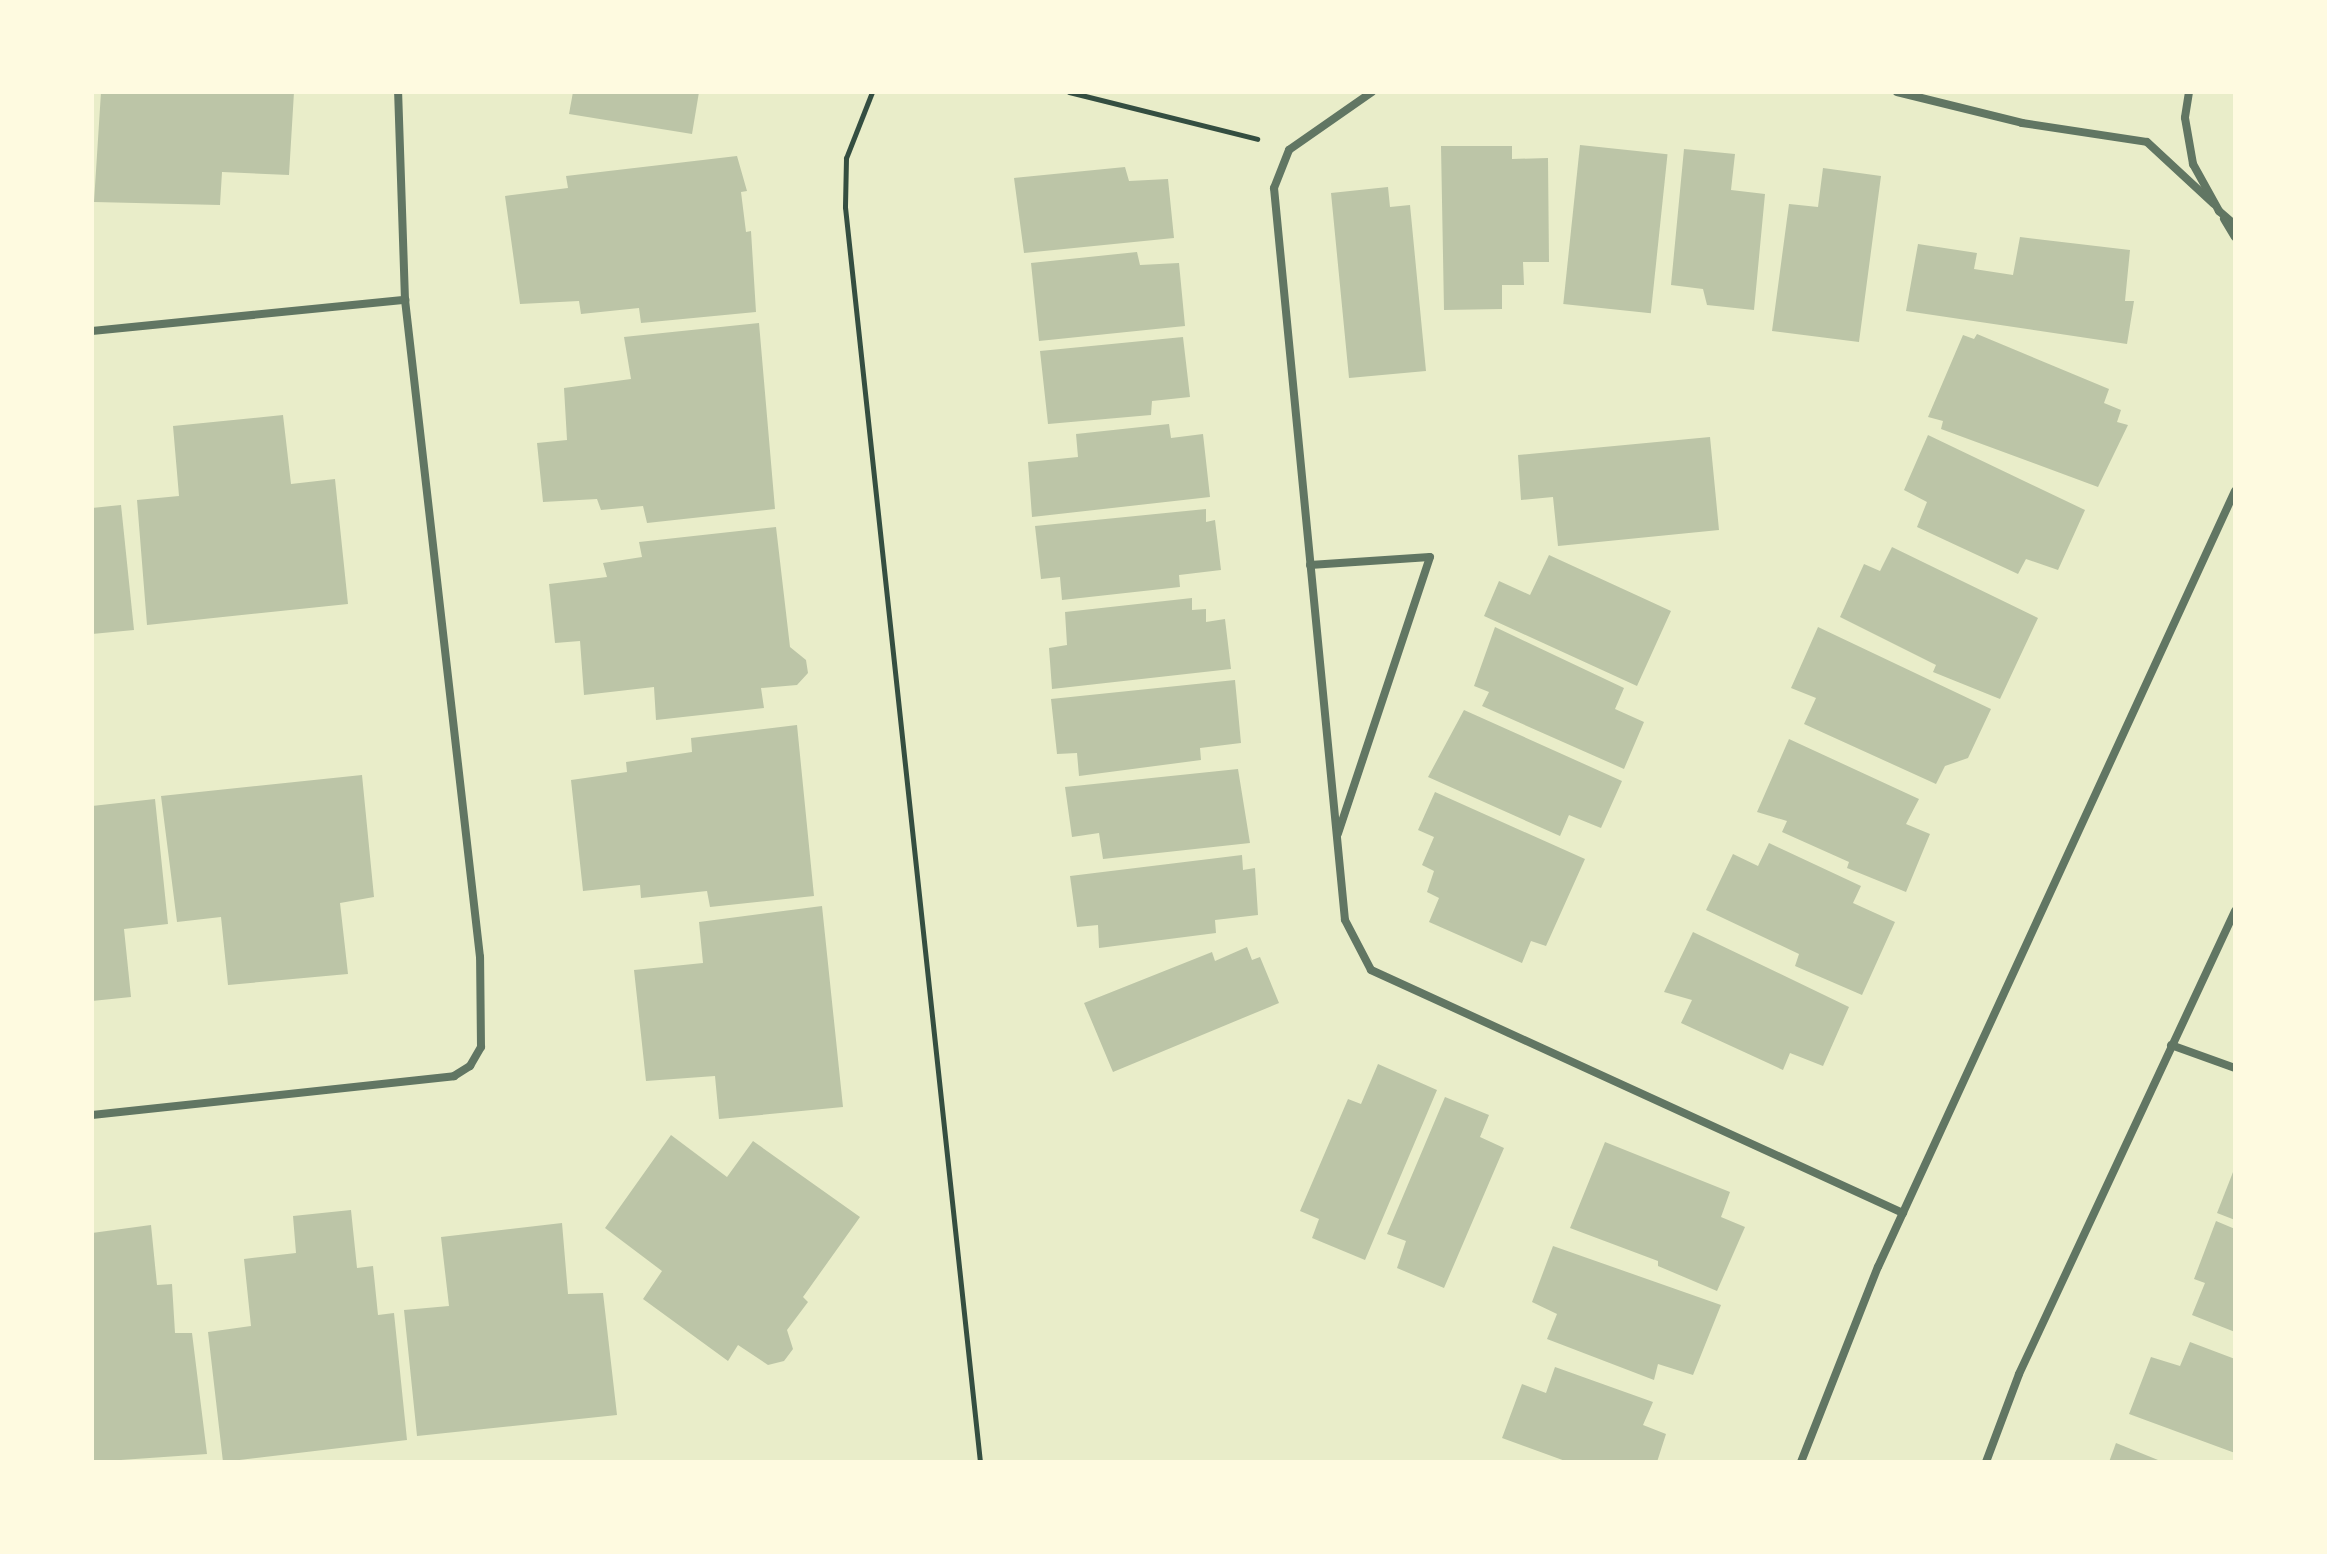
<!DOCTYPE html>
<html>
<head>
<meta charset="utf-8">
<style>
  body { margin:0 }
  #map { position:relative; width:2327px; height:1554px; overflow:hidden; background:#e9edc9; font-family:Rubik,sans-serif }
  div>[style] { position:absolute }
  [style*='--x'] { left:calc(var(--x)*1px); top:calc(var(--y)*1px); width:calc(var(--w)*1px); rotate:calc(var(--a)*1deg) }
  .building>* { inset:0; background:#bcc5a7; transform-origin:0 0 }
  .path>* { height:5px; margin:-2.5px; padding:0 2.5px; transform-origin:2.5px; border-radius:2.5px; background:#344e41 }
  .minor>* { height:8px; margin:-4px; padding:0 4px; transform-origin:4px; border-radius:4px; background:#617663 }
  span { translate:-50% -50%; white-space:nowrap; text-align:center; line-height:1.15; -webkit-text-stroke:8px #fefae0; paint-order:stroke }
  .frame { position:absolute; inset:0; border:94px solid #fefae0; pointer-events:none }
</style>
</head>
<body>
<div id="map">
  <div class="building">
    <div style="clip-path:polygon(101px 92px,294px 92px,289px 175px,222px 172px,220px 205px,94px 202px)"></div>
    <div style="clip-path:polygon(573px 92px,699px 92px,692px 134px,569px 114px)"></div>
    <div style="left:1580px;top:145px;width:88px;height:160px;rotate:6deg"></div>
    <div style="clip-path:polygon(1441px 146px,1512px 146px,1512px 159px,1548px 158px,1549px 262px,1523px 262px,1524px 285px,1502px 285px,1502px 309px,1444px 310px)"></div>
    <div style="clip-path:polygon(1684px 149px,1735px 154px,1731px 190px,1765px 194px,1754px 310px,1707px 305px,1703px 289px,1671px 285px)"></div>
    <div style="clip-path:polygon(737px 156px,747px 191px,741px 192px,746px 232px,751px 231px,756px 312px,641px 323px,639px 308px,581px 314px,579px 301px,520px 304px,505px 196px,568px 188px,566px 176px)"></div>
    <div style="clip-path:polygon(1125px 167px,1129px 181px,1168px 179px,1174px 238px,1024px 253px,1014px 178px)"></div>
    <div style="clip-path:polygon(1823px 168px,1881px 176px,1859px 342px,1772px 331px,1789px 204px,1818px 207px)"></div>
    <div style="clip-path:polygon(1388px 187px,1390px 207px,1410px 205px,1426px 371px,1349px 378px,1331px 193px)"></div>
    <div style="clip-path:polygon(2020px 237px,2130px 250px,2125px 301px,2134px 301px,2127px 344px,1906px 311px,1918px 244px,1977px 253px,1974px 269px,2013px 275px)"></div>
    <div style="clip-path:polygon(1137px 252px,1140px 265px,1179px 263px,1185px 326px,1039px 341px,1031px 263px)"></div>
    <div style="clip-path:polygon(759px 323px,775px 509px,647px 523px,643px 506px,601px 510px,597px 499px,543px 502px,537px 443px,567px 440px,564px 388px,631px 379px,624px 337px)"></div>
    <div style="clip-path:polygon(1977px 334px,2109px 389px,2104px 403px,2121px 410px,2117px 422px,2128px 425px,2098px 487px,1941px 429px,1943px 421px,1928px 417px,1963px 335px,1974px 339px)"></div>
    <div style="clip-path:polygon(1183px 337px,1190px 397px,1152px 401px,1151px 415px,1048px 424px,1040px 351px)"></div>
    <div style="clip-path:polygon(283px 415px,291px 484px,335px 479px,348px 604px,147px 625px,137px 500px,179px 496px,173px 426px)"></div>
    <div style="clip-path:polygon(1169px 424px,1171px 438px,1203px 434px,1210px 497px,1032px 517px,1028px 462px,1078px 457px,1076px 434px)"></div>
    <div style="clip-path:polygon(1928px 435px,2085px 510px,2058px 570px,2026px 559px,2018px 574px,1917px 527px,1927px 502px,1904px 490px)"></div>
    <div style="clip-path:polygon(1710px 437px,1719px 530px,1558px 546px,1553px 497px,1521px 500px,1518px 455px)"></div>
    <div style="clip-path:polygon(121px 505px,134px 630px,92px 634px,92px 508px)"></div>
    <div style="clip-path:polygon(1206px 509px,1206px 522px,1215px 520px,1221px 570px,1179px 575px,1180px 587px,1062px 600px,1060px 577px,1041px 579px,1035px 526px)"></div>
    <div style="clip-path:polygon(776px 527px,790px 647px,806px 660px,808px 673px,797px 685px,761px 688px,764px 708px,656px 720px,654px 687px,584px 695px,580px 641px,555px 643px,549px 584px,607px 577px,603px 563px,642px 557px,639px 542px)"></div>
    <div style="clip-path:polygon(1892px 547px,2038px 618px,2000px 699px,1933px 672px,1936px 665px,1840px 617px,1864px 564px,1880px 571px)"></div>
    <div style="clip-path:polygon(1549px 555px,1671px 611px,1637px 686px,1484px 616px,1499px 581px,1530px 595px)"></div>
    <div style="clip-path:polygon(1192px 598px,1192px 610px,1206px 609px,1206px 622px,1225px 619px,1231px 669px,1052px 689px,1049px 648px,1067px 645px,1065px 612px)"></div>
    <div style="clip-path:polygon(1495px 627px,1624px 688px,1615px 709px,1644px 722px,1624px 769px,1482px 706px,1489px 692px,1474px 686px)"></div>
    <div style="clip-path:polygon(1818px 627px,1991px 709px,1968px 758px,1945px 766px,1936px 784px,1804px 724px,1816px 698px,1791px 688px)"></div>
    <div style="clip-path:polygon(1235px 680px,1241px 743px,1200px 748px,1201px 760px,1079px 776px,1077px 753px,1057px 754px,1051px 699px)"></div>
    <div style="clip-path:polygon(1464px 710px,1622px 781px,1601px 828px,1569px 815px,1560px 836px,1428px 777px)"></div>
    <div style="clip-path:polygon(797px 725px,814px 896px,710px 907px,707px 891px,641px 898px,640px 885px,583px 891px,571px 780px,627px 772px,626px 762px,692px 752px,691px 738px)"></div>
    <div style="clip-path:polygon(1789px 739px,1919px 799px,1906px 824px,1930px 834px,1906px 892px,1847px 868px,1849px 862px,1782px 832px,1787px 821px,1757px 812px)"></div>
    <div style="clip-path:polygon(1238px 769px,1250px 843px,1103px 859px,1099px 833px,1072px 837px,1065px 787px)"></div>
    <div style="clip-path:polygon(362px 775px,374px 897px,340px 903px,348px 974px,228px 985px,221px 917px,177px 922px,161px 796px)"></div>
    <div style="clip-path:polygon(1435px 792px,1585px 859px,1546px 946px,1531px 941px,1522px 963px,1429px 922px,1439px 898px,1427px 892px,1434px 871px,1422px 865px,1434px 837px,1418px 830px)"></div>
    <div style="clip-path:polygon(155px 799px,168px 924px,124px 929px,131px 997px,92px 1001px,92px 806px)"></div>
    <div style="clip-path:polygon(1769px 843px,1861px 886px,1853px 903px,1895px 922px,1862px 995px,1795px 966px,1799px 954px,1706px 910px,1733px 854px,1758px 866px)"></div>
    <div style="clip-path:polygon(1242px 855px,1243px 870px,1255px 868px,1258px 915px,1215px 920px,1216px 933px,1099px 948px,1098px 925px,1077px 927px,1070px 876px)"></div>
    <div style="clip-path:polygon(822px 906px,843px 1107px,719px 1119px,715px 1076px,646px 1081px,634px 970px,703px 963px,699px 922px)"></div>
    <div style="clip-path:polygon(1693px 932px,1849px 1007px,1823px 1066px,1790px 1053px,1783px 1070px,1681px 1023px,1692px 1000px,1664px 992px)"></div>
    <div style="clip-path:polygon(1247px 947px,1252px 960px,1260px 957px,1279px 1003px,1113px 1072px,1084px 1003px,1212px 952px,1215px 961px)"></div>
    <div style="clip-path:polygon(1378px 1064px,1437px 1090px,1365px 1260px,1312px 1238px,1319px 1219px,1300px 1211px,1348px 1099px,1361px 1104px)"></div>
    <div style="clip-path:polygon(1445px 1097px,1489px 1115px,1480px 1137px,1504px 1148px,1444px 1288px,1397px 1268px,1406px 1241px,1387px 1234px)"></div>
    <div style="clip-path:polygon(671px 1135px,727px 1177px,753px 1141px,860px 1217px,803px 1297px,808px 1302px,787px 1330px,793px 1349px,784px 1361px,768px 1365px,738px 1345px,728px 1361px,643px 1299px,662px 1271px,605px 1228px)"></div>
    <div style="clip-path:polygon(1605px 1142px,1730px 1192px,1721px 1217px,1745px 1227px,1717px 1291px,1658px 1266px,1658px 1261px,1570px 1228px)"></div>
    <div style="clip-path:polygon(2235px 1167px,2235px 1220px,2217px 1213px)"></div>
    <div style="clip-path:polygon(351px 1210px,357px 1268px,373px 1266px,378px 1315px,394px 1313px,407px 1440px,223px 1462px,208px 1332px,251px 1326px,244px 1259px,296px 1253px,293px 1216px)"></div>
    <div style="clip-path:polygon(2216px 1221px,2235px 1229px,2235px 1332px,2192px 1315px,2205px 1283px,2194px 1279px)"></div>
    <div style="clip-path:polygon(562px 1223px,568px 1294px,603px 1293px,617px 1415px,417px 1436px,404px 1310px,449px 1306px,441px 1237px)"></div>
    <div style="clip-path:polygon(151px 1225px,157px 1285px,172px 1284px,175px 1333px,192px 1333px,207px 1454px,92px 1462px,92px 1233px)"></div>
    <div style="clip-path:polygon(1553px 1246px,1721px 1305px,1693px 1375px,1658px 1364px,1654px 1380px,1547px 1339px,1557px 1314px,1532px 1302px)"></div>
    <div style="clip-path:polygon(2190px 1342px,2235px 1359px,2235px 1453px,2129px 1414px,2151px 1357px,2180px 1366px)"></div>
    <div style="clip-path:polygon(1555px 1367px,1653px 1402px,1643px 1425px,1666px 1434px,1657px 1462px,1568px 1462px,1502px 1438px,1522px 1384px,1546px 1393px)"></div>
    <div style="clip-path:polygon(2116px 1443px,2163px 1462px,2109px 1462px)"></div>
  </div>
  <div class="path">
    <div style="--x:872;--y:92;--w:71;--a:111.5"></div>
    <div style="--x:846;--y:158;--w:49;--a:91.2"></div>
    <div style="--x:845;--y:207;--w:1262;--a:83.86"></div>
    <div style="--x:1069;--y:92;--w:194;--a:14"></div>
  </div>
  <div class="minor">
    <div style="--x:1372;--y:92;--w:101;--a:145.1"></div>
    <div style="--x:1289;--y:150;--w:41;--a:111.5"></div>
    <div style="--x:1274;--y:188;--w:735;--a:84.46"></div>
    <div style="--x:1345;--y:920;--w:56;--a:62.5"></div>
    <div style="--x:1371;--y:970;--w:585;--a:24.55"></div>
    <div style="--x:1897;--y:92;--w:129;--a:13.9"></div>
    <div style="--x:2022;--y:123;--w:126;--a:8.6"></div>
    <div style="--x:2147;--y:142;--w:91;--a:42.8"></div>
    <div style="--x:2189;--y:92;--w:26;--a:99"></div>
    <div style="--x:2185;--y:118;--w:47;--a:80.1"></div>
    <div style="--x:2193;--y:164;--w:54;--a:61"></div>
    <div style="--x:2219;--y:211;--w:21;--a:41"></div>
    <div style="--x:2224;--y:219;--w:21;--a:59"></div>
    <div style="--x:92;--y:331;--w:315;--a:-5.7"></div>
    <div style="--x:1310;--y:565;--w:120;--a:-3.8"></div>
    <div style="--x:1430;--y:557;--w:292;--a:108.4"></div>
    <div style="--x:2171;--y:1045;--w:68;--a:19.8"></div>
    <div style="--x:92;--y:1115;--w:364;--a:-6.1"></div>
    <div style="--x:454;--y:1076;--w:19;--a:-32"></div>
    <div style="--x:470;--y:1066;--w:22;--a:-60"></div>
    <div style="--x:481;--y:1047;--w:90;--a:-90.6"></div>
    <div style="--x:480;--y:957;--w:661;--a:-96.51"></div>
    <div style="--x:405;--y:300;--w:208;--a:-91.9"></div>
    <div style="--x:1801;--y:1462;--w:210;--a:-68.5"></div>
    <div style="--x:1878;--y:1267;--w:854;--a:-65.3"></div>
    <div style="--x:1986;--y:1462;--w:94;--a:-69.4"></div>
    <div style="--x:2019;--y:1374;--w:511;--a:-64.99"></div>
  </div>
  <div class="frame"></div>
</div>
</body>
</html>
